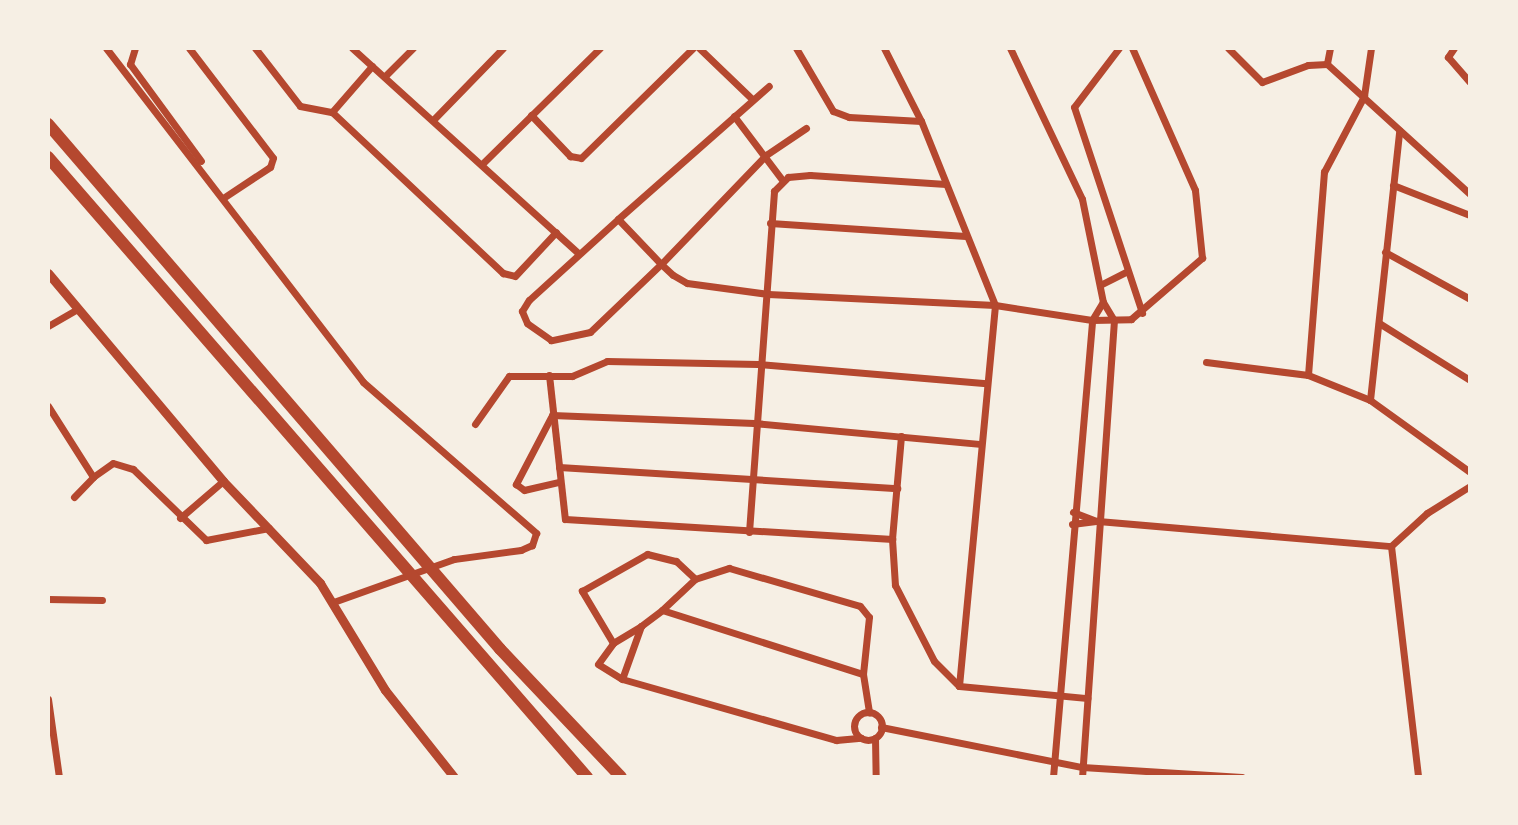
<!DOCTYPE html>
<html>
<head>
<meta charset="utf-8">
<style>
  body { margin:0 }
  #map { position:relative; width:1518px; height:825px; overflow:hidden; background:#f6efe4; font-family:Georgia,serif }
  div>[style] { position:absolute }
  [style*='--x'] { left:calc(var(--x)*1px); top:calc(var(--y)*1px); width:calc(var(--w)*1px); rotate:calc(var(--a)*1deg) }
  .minor>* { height:7px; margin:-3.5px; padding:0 3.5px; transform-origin:3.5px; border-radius:3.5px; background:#b5482f }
  .minor>.ring { margin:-3.5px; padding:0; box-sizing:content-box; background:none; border:7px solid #b5482f; border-radius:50% }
  .tertiary>* { height:9px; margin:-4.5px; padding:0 4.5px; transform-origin:4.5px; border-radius:4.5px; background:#b5482f }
  .motorway>* { height:12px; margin:-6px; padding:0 6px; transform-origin:6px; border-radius:6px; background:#b5482f }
  span { translate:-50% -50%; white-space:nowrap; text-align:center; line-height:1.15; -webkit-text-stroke:6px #f6efe4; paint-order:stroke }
  .frame { position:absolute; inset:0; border:50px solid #f6efe4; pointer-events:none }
</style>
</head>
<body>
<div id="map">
  <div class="minor">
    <div style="--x:106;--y:48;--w:421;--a:52.4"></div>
    <div style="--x:363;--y:382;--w:230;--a:41.1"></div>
    <div style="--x:536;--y:533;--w:13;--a:108"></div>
    <div style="--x:532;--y:545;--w:12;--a:156"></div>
    <div style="--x:521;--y:550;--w:68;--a:172.3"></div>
    <div style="--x:454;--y:559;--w:128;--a:160.4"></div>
    <div style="--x:135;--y:48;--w:17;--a:107"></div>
    <div style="--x:130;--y:64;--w:120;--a:53.8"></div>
    <div style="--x:189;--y:48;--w:138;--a:52.6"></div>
    <div style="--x:273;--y:158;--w:9;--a:108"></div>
    <div style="--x:270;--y:167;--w:56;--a:146.6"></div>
    <div style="--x:255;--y:48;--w:73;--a:52.2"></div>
    <div style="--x:300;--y:106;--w:33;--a:11"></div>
    <div style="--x:352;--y:48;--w:305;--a:42.2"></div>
    <div style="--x:699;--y:48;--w:74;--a:43.9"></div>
    <div style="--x:796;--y:48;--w:73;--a:59.6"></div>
    <div style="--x:833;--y:111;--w:17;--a:21"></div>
    <div style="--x:849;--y:117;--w:72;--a:3.2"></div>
    <div style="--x:1010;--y:48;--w:167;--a:64.5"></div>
    <div style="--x:1082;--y:199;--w:105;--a:78.5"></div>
    <div style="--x:1103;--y:302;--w:21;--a:59"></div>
    <div style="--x:1114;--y:320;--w:458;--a:94"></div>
    <div style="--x:1119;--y:48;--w:74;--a:127.3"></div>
    <div style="--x:1074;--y:107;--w:217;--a:71.7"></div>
    <div style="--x:1228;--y:48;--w:48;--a:45"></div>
    <div style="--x:1262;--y:82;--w:49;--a:-20.3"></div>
    <div style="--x:1308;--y:65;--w:19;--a:-3"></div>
    <div style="--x:1330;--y:48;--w:16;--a:101"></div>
    <div style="--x:1327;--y:64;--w:193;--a:42.3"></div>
    <div style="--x:1454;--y:48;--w:11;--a:124"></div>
    <div style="--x:1448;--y:57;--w:33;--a:49"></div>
    <div style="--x:372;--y:66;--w:61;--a:131"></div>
    <div style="--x:332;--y:112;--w:235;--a:43.3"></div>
    <div style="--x:503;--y:273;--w:12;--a:14"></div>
    <div style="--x:515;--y:276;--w:60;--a:-47"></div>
    <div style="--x:386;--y:75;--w:38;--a:-45"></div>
    <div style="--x:531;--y:115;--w:57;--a:46.4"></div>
    <div style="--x:570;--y:156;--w:11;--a:10"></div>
    <div style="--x:581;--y:158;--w:157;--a:-44.5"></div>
    <div style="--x:734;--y:116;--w:81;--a:53"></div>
    <div style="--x:434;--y:119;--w:99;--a:-45.8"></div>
    <div style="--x:806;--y:128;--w:48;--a:146"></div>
    <div style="--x:766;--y:155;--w:151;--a:133.9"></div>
    <div style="--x:661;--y:264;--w:98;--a:136.2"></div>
    <div style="--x:590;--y:332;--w:40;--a:168"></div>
    <div style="--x:551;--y:340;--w:29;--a:-145"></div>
    <div style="--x:527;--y:323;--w:13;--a:-113"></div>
    <div style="--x:522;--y:311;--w:13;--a:-58"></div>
    <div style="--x:529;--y:300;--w:120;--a:-42.3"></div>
    <div style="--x:618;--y:219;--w:62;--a:46.3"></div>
    <div style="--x:661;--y:264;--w:16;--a:43"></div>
    <div style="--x:673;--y:275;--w:16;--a:30"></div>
    <div style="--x:687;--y:283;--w:82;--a:7.7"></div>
    <div style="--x:768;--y:294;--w:227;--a:2.8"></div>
    <div style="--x:995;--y:305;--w:198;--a:-111.9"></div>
    <div style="--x:921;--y:121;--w:82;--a:-116.9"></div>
    <div style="--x:483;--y:163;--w:164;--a:-44.5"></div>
    <div style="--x:1393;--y:185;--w:83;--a:21.3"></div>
    <div style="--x:618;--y:219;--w:201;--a:-41.4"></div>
    <div style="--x:770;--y:223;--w:196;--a:3.8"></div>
    <div style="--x:1385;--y:252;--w:97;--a:28.9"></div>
    <div style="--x:1102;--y:284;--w:28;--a:-27"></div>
    <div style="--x:1379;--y:323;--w:107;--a:32.1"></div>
    <div style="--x:48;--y:326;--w:32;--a:-30"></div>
    <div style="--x:1206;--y:362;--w:103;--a:7.3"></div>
    <div style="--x:1308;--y:375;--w:67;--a:22"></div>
    <div style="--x:1370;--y:400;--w:123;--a:35.8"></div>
    <div style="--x:549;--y:375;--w:145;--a:83.7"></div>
    <div style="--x:565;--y:519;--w:328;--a:3.5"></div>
    <div style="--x:1308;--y:375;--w:204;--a:-85.5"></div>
    <div style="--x:1324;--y:172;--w:86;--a:-62.2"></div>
    <div style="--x:1364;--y:96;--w:49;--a:-81.7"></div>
    <div style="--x:1370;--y:400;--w:271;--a:-83.8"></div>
    <div style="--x:48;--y:406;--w:84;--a:57.6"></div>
    <div style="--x:93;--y:477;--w:24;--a:-35"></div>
    <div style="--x:113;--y:463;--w:21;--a:17"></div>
    <div style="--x:133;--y:469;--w:102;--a:44.2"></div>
    <div style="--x:206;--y:540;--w:64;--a:-10.8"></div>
    <div style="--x:552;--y:415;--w:202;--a:2.3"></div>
    <div style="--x:754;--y:423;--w:226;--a:5.3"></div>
    <div style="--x:551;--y:417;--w:76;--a:117.6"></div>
    <div style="--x:516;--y:484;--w:10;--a:37"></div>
    <div style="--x:524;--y:490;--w:36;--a:-13"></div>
    <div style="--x:475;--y:424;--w:59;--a:-54.7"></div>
    <div style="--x:509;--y:376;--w:63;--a:0"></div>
    <div style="--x:572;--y:376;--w:38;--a:-23"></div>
    <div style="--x:607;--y:361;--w:151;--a:1.1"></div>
    <div style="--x:758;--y:364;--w:229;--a:4.8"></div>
    <div style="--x:901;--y:436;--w:103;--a:95"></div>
    <div style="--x:892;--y:539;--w:46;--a:86.3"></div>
    <div style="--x:895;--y:585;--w:85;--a:62.8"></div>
    <div style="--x:934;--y:661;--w:35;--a:45"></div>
    <div style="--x:559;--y:467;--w:339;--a:3.6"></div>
    <div style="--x:74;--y:497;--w:28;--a:-46"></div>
    <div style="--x:1073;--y:512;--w:25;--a:21"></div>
    <div style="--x:180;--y:518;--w:57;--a:-40.7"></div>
    <div style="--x:1072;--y:524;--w:26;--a:-7"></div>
    <div style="--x:1098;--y:521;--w:294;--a:4.9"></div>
    <div style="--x:1391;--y:546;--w:49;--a:-42.5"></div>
    <div style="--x:1427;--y:513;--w:51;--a:-32.1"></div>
    <div style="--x:749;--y:532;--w:342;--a:-85.8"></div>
    <div style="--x:774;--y:191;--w:20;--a:-45"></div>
    <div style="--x:788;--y:177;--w:22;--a:-5"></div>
    <div style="--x:810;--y:175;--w:136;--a:3.8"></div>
    <div style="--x:1391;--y:546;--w:233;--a:83.3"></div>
    <div style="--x:48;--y:599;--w:54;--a:1.1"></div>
    <div style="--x:662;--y:610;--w:45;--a:-43.2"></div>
    <div style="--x:695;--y:579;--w:36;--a:-18"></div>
    <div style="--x:729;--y:568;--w:136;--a:16.2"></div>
    <div style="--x:860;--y:606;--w:14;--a:51"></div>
    <div style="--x:869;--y:617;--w:57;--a:96"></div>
    <div style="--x:863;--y:674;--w:39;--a:81"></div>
    <div style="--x:641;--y:626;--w:26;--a:-37"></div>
    <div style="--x:662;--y:610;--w:211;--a:17.7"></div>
    <div style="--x:613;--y:643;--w:61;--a:-120.8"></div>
    <div style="--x:582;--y:591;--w:75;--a:-29.6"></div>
    <div style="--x:647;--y:554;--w:30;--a:14"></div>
    <div style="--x:676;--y:561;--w:26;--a:43"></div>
    <div style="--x:622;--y:679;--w:28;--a:-148"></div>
    <div style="--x:598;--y:664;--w:26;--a:-54"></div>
    <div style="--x:613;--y:643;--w:33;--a:-31"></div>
    <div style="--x:641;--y:626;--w:56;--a:109.7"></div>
    <div style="--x:622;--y:679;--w:223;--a:15.9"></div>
    <div style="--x:836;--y:740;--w:25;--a:-5"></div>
    <div style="--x:959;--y:686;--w:383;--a:-84.6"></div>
    <div style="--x:995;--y:305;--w:98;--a:8.8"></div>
    <div style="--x:1092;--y:320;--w:39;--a:-1"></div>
    <div style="--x:1131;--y:319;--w:94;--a:-40.7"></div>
    <div style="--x:1202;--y:258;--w:68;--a:-95.9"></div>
    <div style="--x:1195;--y:190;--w:155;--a:-113.9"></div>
    <div style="--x:959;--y:686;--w:129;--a:5.4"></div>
    <div style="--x:48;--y:699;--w:79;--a:82"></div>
    <div class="ring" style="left:854px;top:712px;width:21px;height:21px"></div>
    <div style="--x:881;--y:727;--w:205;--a:11.3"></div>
    <div style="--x:1082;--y:767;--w:160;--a:3.6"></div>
    <div style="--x:875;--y:738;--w:39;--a:89"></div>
    <div style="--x:1053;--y:777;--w:459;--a:-85.1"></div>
    <div style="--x:1092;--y:320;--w:21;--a:-59"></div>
  </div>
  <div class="tertiary">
    <div style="--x:48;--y:273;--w:272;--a:49.9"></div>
    <div style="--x:223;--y:481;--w:141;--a:46.4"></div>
    <div style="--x:320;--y:583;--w:125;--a:58.7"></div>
    <div style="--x:385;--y:690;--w:111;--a:51.6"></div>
  </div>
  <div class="motorway">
    <div style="--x:48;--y:124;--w:693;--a:49.27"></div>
    <div style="--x:500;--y:649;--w:176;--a:46.6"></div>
    <div style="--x:48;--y:157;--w:822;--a:49"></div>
  </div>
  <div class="frame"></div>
</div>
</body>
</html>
